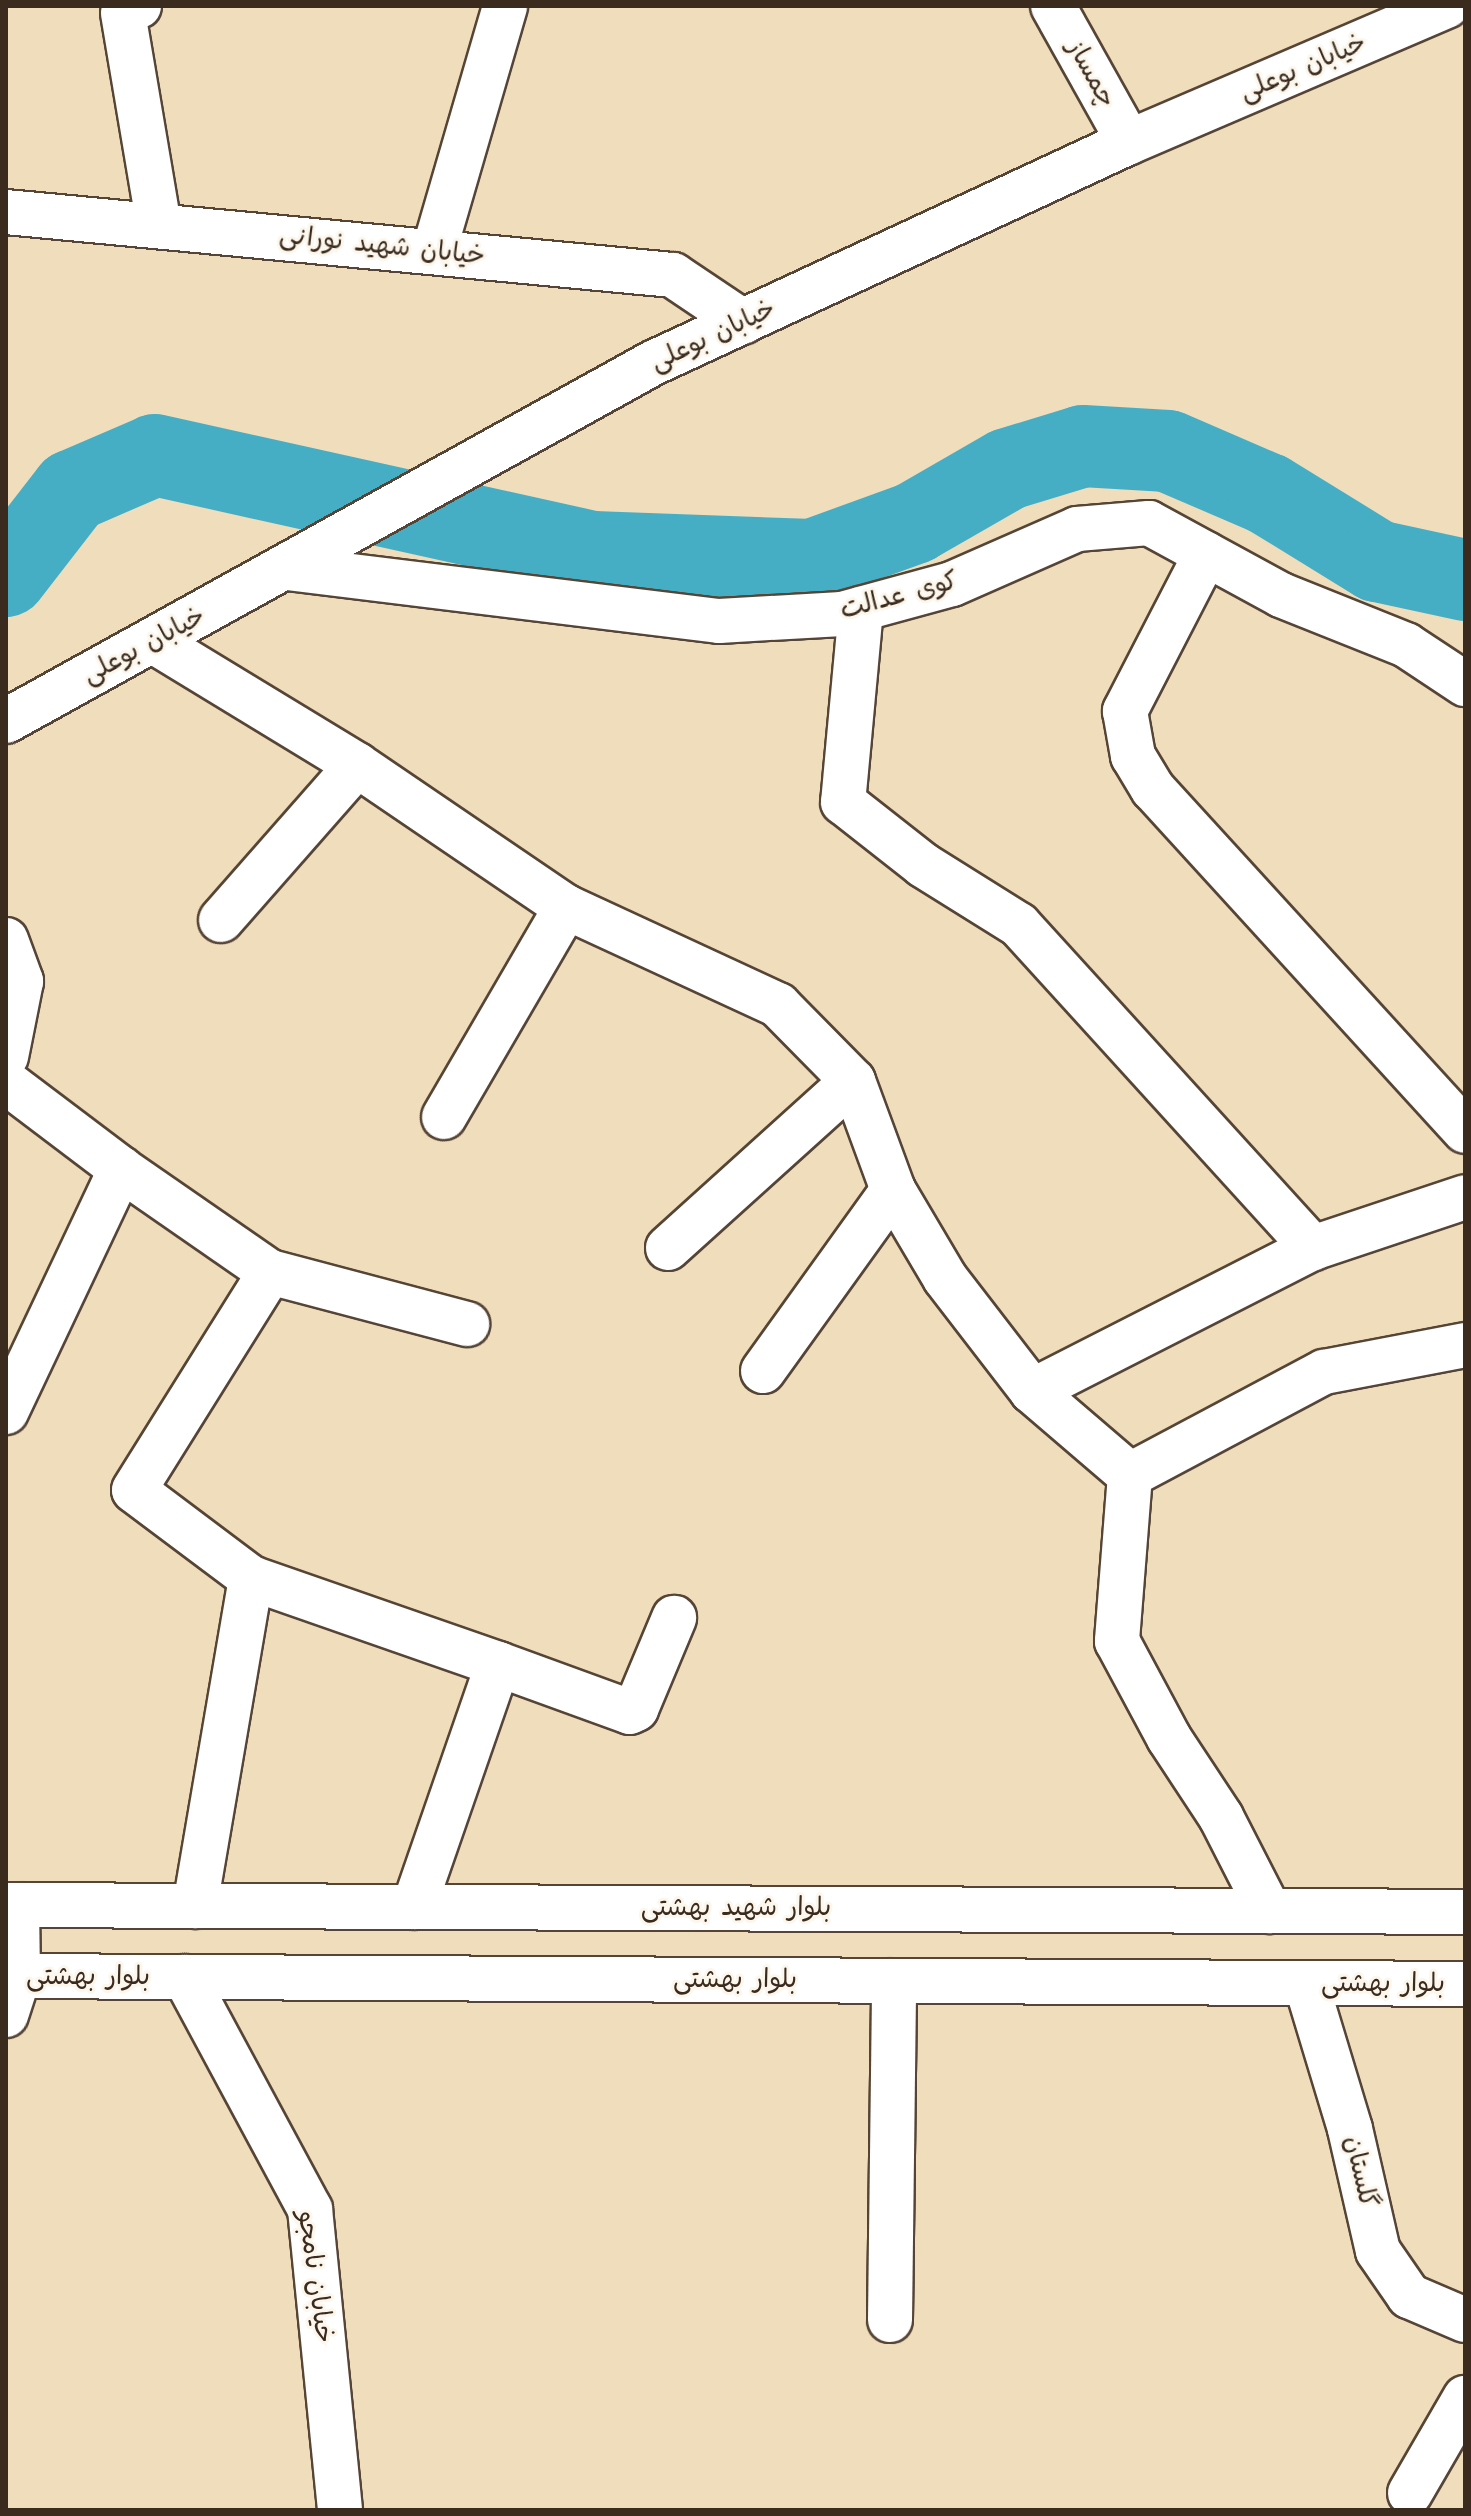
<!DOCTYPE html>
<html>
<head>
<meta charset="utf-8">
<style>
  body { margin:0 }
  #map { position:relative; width:1471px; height:2516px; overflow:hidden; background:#f0ddbc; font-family:"Architects Daughter","Playpen Sans Arabic",sans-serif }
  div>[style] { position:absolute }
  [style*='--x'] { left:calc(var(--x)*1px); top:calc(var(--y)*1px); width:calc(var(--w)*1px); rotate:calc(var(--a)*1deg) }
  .river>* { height:82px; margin:-41px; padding:0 41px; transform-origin:41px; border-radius:41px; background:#45aec4 }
  .roads { filter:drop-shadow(2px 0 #564536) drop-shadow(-2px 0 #564536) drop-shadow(0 2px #564536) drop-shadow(0 -2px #564536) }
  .minor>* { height:44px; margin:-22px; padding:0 22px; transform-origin:22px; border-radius:22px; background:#fff }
  .major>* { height:44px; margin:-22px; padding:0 22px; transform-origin:22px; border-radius:22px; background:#fff }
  span { translate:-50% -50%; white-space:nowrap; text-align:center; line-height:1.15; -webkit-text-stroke:6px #fbf7ec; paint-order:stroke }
  .street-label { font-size:26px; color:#3b2a1e }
  .frame { position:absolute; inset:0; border:8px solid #3b2a1e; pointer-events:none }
</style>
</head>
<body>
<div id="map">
  <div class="river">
    <div style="--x:6;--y:576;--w:108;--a:-52.2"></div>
    <div style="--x:72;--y:491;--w:90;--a:-23.4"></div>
    <div style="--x:155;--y:455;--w:449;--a:12.5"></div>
    <div style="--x:593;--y:552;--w:219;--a:2.1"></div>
    <div style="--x:812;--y:560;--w:109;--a:-19.9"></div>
    <div style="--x:914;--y:523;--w:108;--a:-29.9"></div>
    <div style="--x:1008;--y:469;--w:78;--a:-17"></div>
    <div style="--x:1083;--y:446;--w:85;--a:3.4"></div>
    <div style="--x:1168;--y:451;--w:109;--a:23.3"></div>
    <div style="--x:1268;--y:494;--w:128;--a:31.6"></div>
    <div style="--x:1377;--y:561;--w:90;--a:12.2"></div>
  </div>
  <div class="roads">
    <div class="minor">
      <div style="--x:139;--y:6;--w:17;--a:156"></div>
      <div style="--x:123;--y:13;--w:215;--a:80.4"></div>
      <div style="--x:1053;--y:6;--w:156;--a:60.8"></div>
      <div style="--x:6;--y:212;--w:670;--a:5.4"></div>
      <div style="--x:673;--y:275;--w:84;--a:33.9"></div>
      <div style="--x:434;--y:251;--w:255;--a:-73.8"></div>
      <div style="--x:1206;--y:554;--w:177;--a:117.3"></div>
      <div style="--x:1125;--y:711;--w:46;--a:79.9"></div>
      <div style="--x:1133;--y:756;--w:39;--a:59"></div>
      <div style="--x:1153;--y:789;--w:463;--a:47.6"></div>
      <div style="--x:287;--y:568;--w:435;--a:7"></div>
      <div style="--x:719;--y:621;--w:123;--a:-3.3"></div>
      <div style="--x:842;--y:614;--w:114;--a:-15.3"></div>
      <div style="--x:952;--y:584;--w:137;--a:-23.7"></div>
      <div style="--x:1077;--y:529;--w:72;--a:-4.8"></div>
      <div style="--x:1149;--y:523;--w:150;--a:28.6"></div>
      <div style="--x:1281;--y:595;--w:135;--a:21.8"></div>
      <div style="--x:1406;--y:645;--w:71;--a:33.5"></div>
      <div style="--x:861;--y:609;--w:194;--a:95.3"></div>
      <div style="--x:843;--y:802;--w:102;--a:38.2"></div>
      <div style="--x:923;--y:865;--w:113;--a:32"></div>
      <div style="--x:1019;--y:925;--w:437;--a:47.7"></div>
      <div style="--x:153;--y:641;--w:239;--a:31.3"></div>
      <div style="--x:357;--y:765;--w:253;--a:34.2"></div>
      <div style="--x:566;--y:907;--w:234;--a:24.8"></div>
      <div style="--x:778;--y:1005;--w:107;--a:45.4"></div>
      <div style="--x:853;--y:1081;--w:116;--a:69.8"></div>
      <div style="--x:893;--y:1190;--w:102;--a:59.4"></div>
      <div style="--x:945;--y:1278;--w:143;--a:52.4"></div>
      <div style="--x:1032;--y:1391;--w:129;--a:40.6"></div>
      <div style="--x:6;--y:721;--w:739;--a:-28.96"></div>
      <div style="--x:653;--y:363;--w:525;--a:-24.9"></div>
      <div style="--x:1129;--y:142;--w:346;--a:-23.2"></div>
      <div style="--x:221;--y:920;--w:206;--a:-48.7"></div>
      <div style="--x:6;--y:940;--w:44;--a:69.9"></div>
      <div style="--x:21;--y:981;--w:77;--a:101.2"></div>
      <div style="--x:6;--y:1082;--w:144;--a:37.1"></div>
      <div style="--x:121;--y:1169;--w:181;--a:34.7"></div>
      <div style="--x:270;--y:1272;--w:204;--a:14.8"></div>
      <div style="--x:444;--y:1117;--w:243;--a:-59.8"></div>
      <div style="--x:668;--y:1248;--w:249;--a:-42.1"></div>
      <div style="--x:763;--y:1371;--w:223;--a:-54.3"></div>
      <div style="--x:1032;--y:1391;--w:315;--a:-27"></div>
      <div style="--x:1313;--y:1248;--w:160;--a:-18.5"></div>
      <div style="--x:6;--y:1412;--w:269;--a:-64.7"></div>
      <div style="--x:1130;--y:1475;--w:167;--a:94.5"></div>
      <div style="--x:1117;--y:1641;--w:110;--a:61.8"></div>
      <div style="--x:1169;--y:1738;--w:95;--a:56.6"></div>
      <div style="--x:1221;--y:1817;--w:106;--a:62.9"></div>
      <div style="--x:1130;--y:1475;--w:220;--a:-28"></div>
      <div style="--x:1324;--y:1372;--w:144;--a:-10.8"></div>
      <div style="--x:251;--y:1578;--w:146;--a:-143.1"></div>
      <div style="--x:134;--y:1490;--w:257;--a:-58"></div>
      <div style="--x:498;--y:1664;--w:140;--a:20"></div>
      <div style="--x:630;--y:1712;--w:7;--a:-27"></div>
      <div style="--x:636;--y:1709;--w:99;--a:-67.3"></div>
      <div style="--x:195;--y:1906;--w:333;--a:-80.3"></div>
      <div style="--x:251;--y:1578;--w:262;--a:19.2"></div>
      <div style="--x:498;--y:1664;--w:257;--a:109.1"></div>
      <div style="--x:185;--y:1977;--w:264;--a:61.7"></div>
      <div style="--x:310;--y:2209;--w:302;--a:84.3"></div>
      <div style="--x:1306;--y:1983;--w:152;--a:73.2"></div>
      <div style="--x:1350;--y:2129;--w:125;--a:77.1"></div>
      <div style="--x:1378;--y:2251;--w:55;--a:55.4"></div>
      <div style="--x:1409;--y:2296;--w:61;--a:23.2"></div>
      <div style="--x:6;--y:2015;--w:40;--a:-72"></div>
      <div style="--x:890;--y:2320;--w:339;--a:-89.3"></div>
      <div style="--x:1410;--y:2493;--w:110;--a:-59.9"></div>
    </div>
    <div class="major">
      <div style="--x:6;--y:1905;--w:1459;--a:0.27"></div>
      <div style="--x:17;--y:1905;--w:72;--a:89.2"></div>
      <div style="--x:6;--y:1976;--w:1459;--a:0.31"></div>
    </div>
  </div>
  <div class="street-label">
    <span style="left:1303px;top:68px;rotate:-23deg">خیابان بوعلی</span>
    <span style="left:1091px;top:74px;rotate:61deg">چمساز</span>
    <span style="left:382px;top:246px;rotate:6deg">خیابان شهید نورانی</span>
    <span style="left:713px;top:336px;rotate:-25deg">خیابان بوعلی</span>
    <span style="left:899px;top:596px;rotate:-15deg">کوی عدالت</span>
    <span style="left:144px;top:646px;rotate:-28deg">خیابان بوعلی</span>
    <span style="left:736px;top:1908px">بلوار شهید بهشتی</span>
    <span style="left:88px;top:1977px">بلوار بهشتی</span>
    <span style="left:735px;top:1980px">بلوار بهشتی</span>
    <span style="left:1383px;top:1984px">بلوار بهشتی</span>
    <span style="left:1360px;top:2172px;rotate:77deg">گلستان</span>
    <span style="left:315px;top:2277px;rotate:82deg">خیابان نامجو</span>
  </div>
  <div class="frame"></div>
</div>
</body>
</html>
